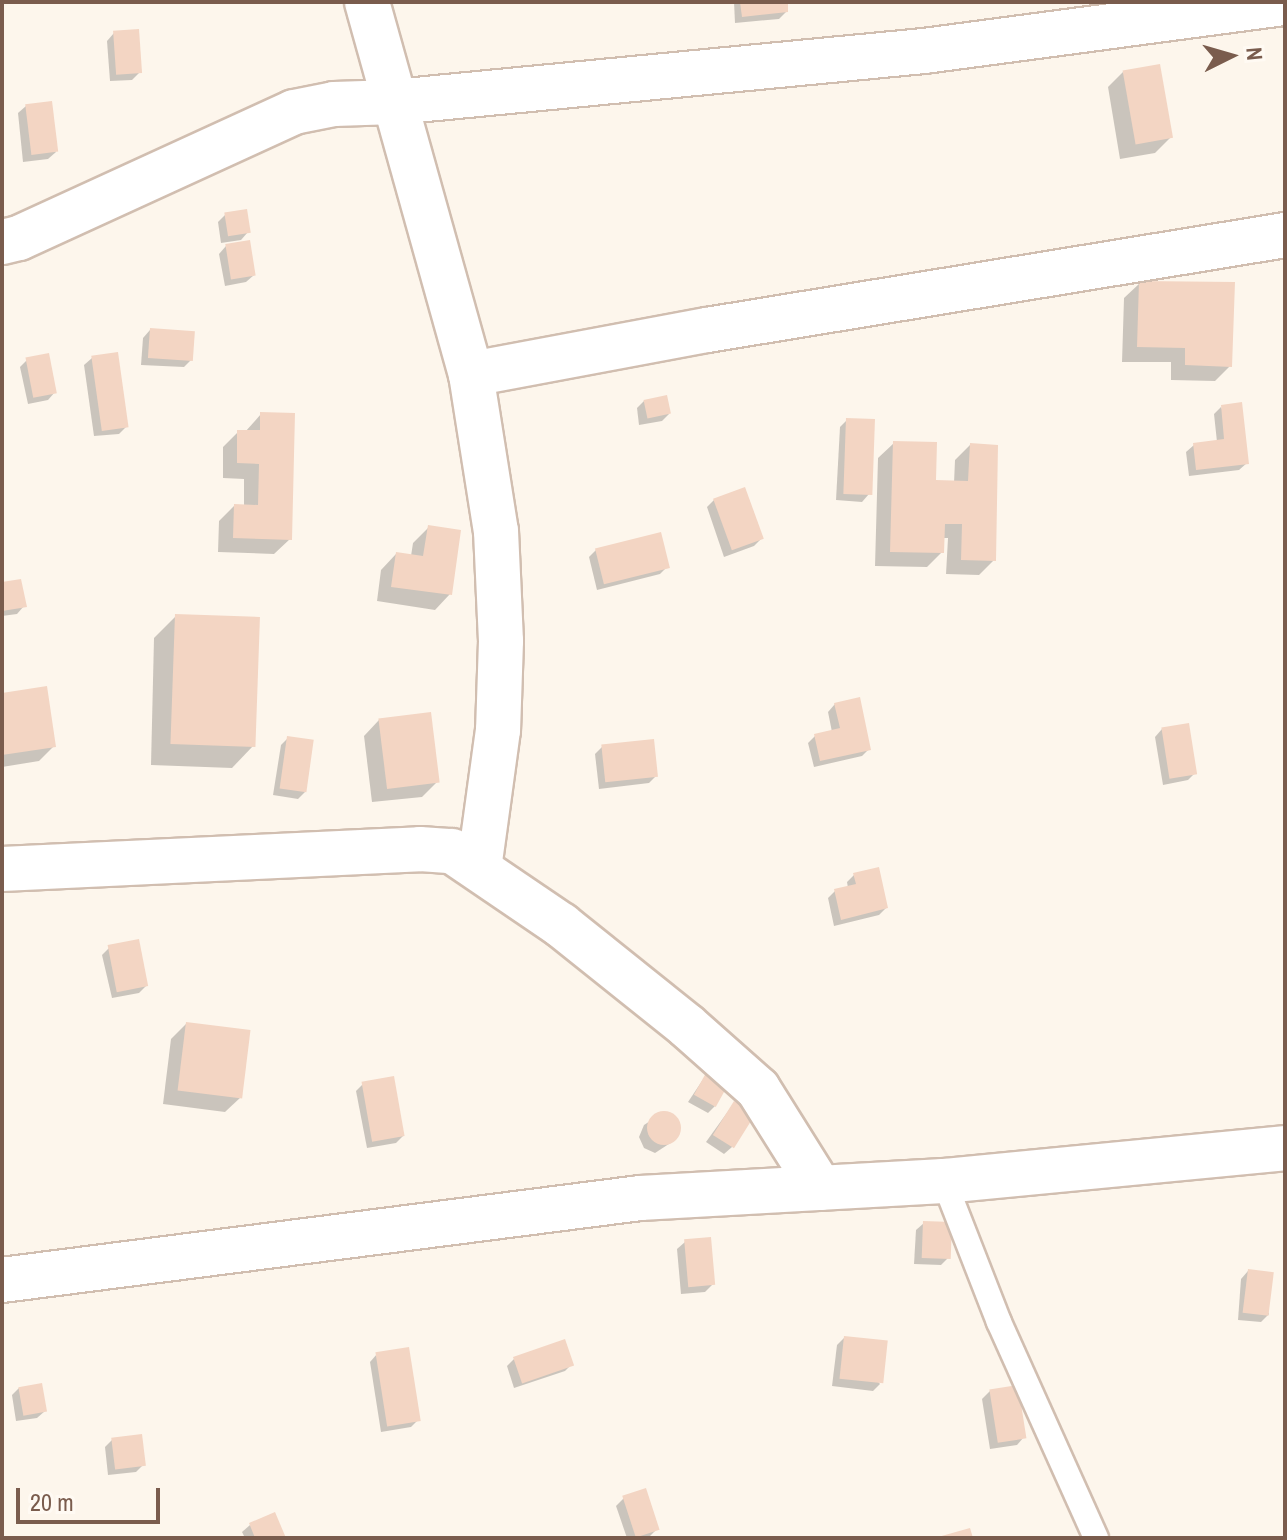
<!DOCTYPE html>
<html>
<head>
<meta charset="utf-8">
<style>
  body { margin:0 }
  #map { position:relative; width:1287px; height:1540px; overflow:hidden; background:#fdf6ec; font-family:"Archivo Narrow",sans-serif }
  div>[style] { position:absolute }
  [style*='--x'] { left:calc(var(--x)*1px); top:calc(var(--y)*1px); width:calc(var(--w)*1px); rotate:calc(var(--a)*1deg) }
  .shadow>* { inset:0; background:#0003 }
  .building>* { inset:0; background:#f3d5c3; transform-origin:0 0 }
  .round { border-radius:50% }
  .roads { filter:drop-shadow(2px 0 #d1beb0) drop-shadow(-2px 0 #d1beb0) drop-shadow(0 2px #d1beb0) drop-shadow(0 -2px #d1beb0) }
  .service>* { height:24px; margin:-12px; padding:0 12px; transform-origin:12px; border-radius:12px; background:#fff }
  .minor>* { height:44px; margin:-22px; padding:0 22px; transform-origin:22px; border-radius:22px; background:#fff }
  span { translate:-50% -50%; white-space:nowrap; text-align:center; line-height:1.15; -webkit-text-stroke:6px #fffaf3; paint-order:stroke }
  .frame { position:absolute; inset:0; border:4px solid #7a5c4d; pointer-events:none }
  .north { position:absolute; left:1191px; top:16px; width:80px; height:80px; -webkit-text-stroke:6px #fffaf3; paint-order:stroke; rotate:85deg; font-size:22px; font-weight:700; line-height:32px; text-align:center; color:#7a5c4d }
  .north::after { content:''; display:block; margin:auto; width:28px; height:36px; background:#7a5c4d; clip-path:polygon(50% 0,100% 100%,50% 72%,0 100%) }
  .scale { position:absolute; left:16px; top:1488px; width:144px; height:36px; box-sizing:border-box; border:4px solid #7a5c4d; border-top:0; padding-left:10px; font-size:24px; line-height:28px; white-space:nowrap; color:#7a5c4d; -webkit-text-stroke:6px #fffaf3; paint-order:stroke }
</style>
</head>
<body>
<div id="map">
  <div class="shadow">
    <div style="clip-path:polygon(786px 2px,786px 12px,779px 19px,735px 23px,734px 2px)"></div>
    <div style="clip-path:polygon(114px 33px,140px 72px,132px 80px,110px 81px,107px 41px)"></div>
    <div style="clip-path:polygon(1123px 72px,1170px 138px,1155px 153px,1120px 159px,1108px 87px)"></div>
    <div style="clip-path:polygon(26px 106px,56px 152px,48px 159px,23px 162px,18px 113px)"></div>
    <div style="clip-path:polygon(225px 215px,248px 232px,241px 240px,221px 243px,218px 222px)"></div>
    <div style="clip-path:polygon(226px 246px,254px 275px,246px 282px,225px 286px,219px 254px)"></div>
    <div style="clip-path:polygon(1140px 283px,1230px 366px,1215px 381px,1171px 380px,1171px 362px,1122px 362px,1124px 298px)"></div>
    <div style="clip-path:polygon(150px 330px,191px 360px,184px 367px,141px 365px,143px 338px)"></div>
    <div style="clip-path:polygon(92px 358px,127px 426px,119px 434px,94px 436px,84px 365px)"></div>
    <div style="clip-path:polygon(27px 360px,55px 392px,48px 400px,28px 404px,20px 367px)"></div>
    <div style="clip-path:polygon(644px 401px,669px 414px,662px 421px,639px 425px,637px 408px)"></div>
    <div style="clip-path:polygon(1221px 407px,1247px 463px,1239px 470px,1189px 476px,1186px 452px,1194px 445px,1217px 442px,1214px 414px)"></div>
    <div style="clip-path:polygon(261px 414px,290px 539px,274px 554px,218px 552px,219px 521px,234px 506px,244px 506px,244px 479px,223px 478px,223px 447px,238px 432px,245px 432px)"></div>
    <div style="clip-path:polygon(847px 420px,869px 494px,862px 502px,836px 500px,840px 427px)"></div>
    <div style="clip-path:polygon(894px 443px,934px 482px,954px 483px,955px 460px,970px 445px,994px 560px,979px 575px,946px 574px,948px 538px,942px 538px,942px 552px,927px 567px,875px 566px,878px 458px)"></div>
    <div style="clip-path:polygon(714px 500px,761px 539px,754px 546px,724px 557px,707px 507px)"></div>
    <div style="clip-path:polygon(428px 528px,450px 594px,435px 610px,377px 601px,381px 570px,396px 554px,411px 556px,413px 543px)"></div>
    <div style="clip-path:polygon(596px 550px,667px 567px,660px 574px,597px 590px,589px 557px)"></div>
    <div style="clip-path:polygon(2px 584px,24px 606px,17px 614px,2px 616px)"></div>
    <div style="clip-path:polygon(176px 616px,254px 745px,232px 768px,151px 765px,154px 638px)"></div>
    <div style="clip-path:polygon(2px 695px,54px 746px,39px 761px,2px 767px)"></div>
    <div style="clip-path:polygon(835px 704px,869px 749px,862px 756px,814px 767px,808px 743px,815px 736px,832px 732px,828px 712px)"></div>
    <div style="clip-path:polygon(379px 720px,438px 781px,422px 797px,372px 802px,364px 736px)"></div>
    <div style="clip-path:polygon(1162px 729px,1195px 773px,1188px 780px,1163px 785px,1155px 737px)"></div>
    <div style="clip-path:polygon(288px 738px,305px 792px,298px 799px,273px 795px,281px 745px)"></div>
    <div style="clip-path:polygon(602px 747px,656px 776px,649px 783px,599px 789px,595px 754px)"></div>
    <div style="clip-path:polygon(854px 875px,886px 908px,879px 915px,834px 926px,828px 898px,835px 891px,848px 888px,847px 882px)"></div>
    <div style="clip-path:polygon(109px 948px,146px 986px,139px 993px,112px 998px,102px 955px)"></div>
    <div style="clip-path:polygon(186px 1024px,241px 1097px,225px 1112px,163px 1104px,171px 1039px)"></div>
    <div style="clip-path:polygon(706px 1075px,715px 1106px,708px 1113px,688px 1102px)"></div>
    <div style="clip-path:polygon(363px 1084px,403px 1136px,396px 1143px,367px 1148px,356px 1091px)"></div>
    <div style="clip-path:polygon(734px 1103px,732px 1147px,724px 1154px,706px 1142px)"></div>
    <div style="clip-path:polygon(664px 1112px,675px 1116px,680px 1128px,675px 1140px,655px 1153px,644px 1148px,639px 1137px,644px 1125px)"></div>
    <div style="clip-path:polygon(924px 1223px,948px 1258px,941px 1265px,914px 1264px,916px 1230px)"></div>
    <div style="clip-path:polygon(685px 1242px,713px 1284px,705px 1292px,681px 1294px,677px 1249px)"></div>
    <div style="clip-path:polygon(1248px 1271px,1269px 1314px,1261px 1322px,1238px 1320px,1241px 1279px)"></div>
    <div style="clip-path:polygon(844px 1338px,880px 1384px,873px 1391px,832px 1386px,837px 1345px)"></div>
    <div style="clip-path:polygon(377px 1354px,418px 1420px,411px 1427px,381px 1432px,370px 1362px)"></div>
    <div style="clip-path:polygon(514px 1359px,572px 1364px,565px 1371px,514px 1388px,507px 1366px)"></div>
    <div style="clip-path:polygon(19px 1388px,45px 1411px,37px 1418px,16px 1421px,12px 1395px)"></div>
    <div style="clip-path:polygon(990px 1391px,1024px 1437px,1017px 1445px,990px 1449px,982px 1399px)"></div>
    <div style="clip-path:polygon(112px 1440px,143px 1465px,136px 1472px,108px 1475px,105px 1447px)"></div>
    <div style="clip-path:polygon(624px 1498px,657px 1529px,650px 1536px,627px 1538px,616px 1506px)"></div>
    <div style="clip-path:polygon(250px 1525px,284px 1538px,245px 1538px,242px 1532px)"></div>
  </div>
  <div class="building">
    <div style="clip-path:polygon(740px 2px,788px 2px,788px 12px,742px 17px)"></div>
    <div style="left:139px;top:29px;width:44px;height:26px;rotate:86deg"></div>
    <div style="left:1160px;top:64px;width:75px;height:38px;rotate:80deg"></div>
    <div style="left:52px;top:101px;width:51px;height:27px;rotate:83deg"></div>
    <div style="left:247px;top:209px;width:24px;height:23px;rotate:81deg"></div>
    <div style="left:250px;top:240px;width:36px;height:25px;rotate:81deg"></div>
    <div style="clip-path:polygon(1139px 281px,1235px 282px,1232px 367px,1185px 365px,1185px 348px,1137px 347px)"></div>
    <div style="left:150px;top:328px;width:45px;height:30px;rotate:4deg"></div>
    <div style="left:118px;top:352px;width:76px;height:27px;rotate:82deg"></div>
    <div style="left:49px;top:353px;width:41px;height:24px;rotate:79deg"></div>
    <div style="left:667px;top:395px;width:19px;height:24px;rotate:78deg"></div>
    <div style="clip-path:polygon(1242px 402px,1249px 464px,1196px 470px,1193px 443px,1224px 439px,1221px 405px)"></div>
    <div style="clip-path:polygon(260px 412px,295px 413px,292px 540px,233px 538px,234px 504px,258px 505px,259px 464px,237px 463px,237px 430px,260px 430px)"></div>
    <div style="left:846px;top:418px;width:29px;height:76px;rotate:2deg"></div>
    <div style="clip-path:polygon(893px 441px,937px 442px,936px 480px,968px 481px,970px 443px,998px 445px,996px 561px,961px 560px,962px 524px,945px 524px,944px 553px,890px 552px)"></div>
    <div style="left:745px;top:487px;width:55px;height:34px;rotate:70deg"></div>
    <div style="clip-path:polygon(428px 525px,461px 530px,452px 595px,391px 587px,396px 552px,423px 556px)"></div>
    <div style="left:661px;top:532px;width:37px;height:68px;rotate:76deg"></div>
    <div style="clip-path:polygon(21px 579px,27px 607px,2px 611px,2px 582px)"></div>
    <div style="left:175px;top:614px;width:85px;height:130px;rotate:2deg"></div>
    <div style="clip-path:polygon(47px 686px,56px 747px,2px 755px,2px 693px)"></div>
    <div style="clip-path:polygon(860px 697px,871px 750px,820px 761px,814px 734px,840px 728px,834px 703px)"></div>
    <div style="left:431px;top:712px;width:71px;height:53px;rotate:83deg"></div>
    <div style="left:1189px;top:723px;width:52px;height:28px;rotate:81deg"></div>
    <div style="left:287px;top:736px;width:27px;height:53px;rotate:8deg"></div>
    <div style="left:654px;top:739px;width:38px;height:53px;rotate:84deg"></div>
    <div style="clip-path:polygon(879px 867px,888px 908px,841px 920px,834px 889px,856px 884px,853px 873px)"></div>
    <div style="left:139px;top:939px;width:48px;height:32px;rotate:79deg"></div>
    <div style="left:186px;top:1022px;width:65px;height:69px;rotate:7deg"></div>
    <div style="left:706px;top:1073px;width:25px;height:25px;rotate:29deg"></div>
    <div style="left:394px;top:1076px;width:61px;height:33px;rotate:80deg"></div>
    <div style="left:734px;top:1101px;width:25px;height:40px;rotate:32deg"></div>
    <div class="round" style="left:647px;top:1111px;width:34px;height:34px"></div>
    <div style="left:923px;top:1221px;width:29px;height:37px;rotate:2deg"></div>
    <div style="left:711px;top:1237px;width:48px;height:27px;rotate:85deg"></div>
    <div style="left:1248px;top:1269px;width:26px;height:44px;rotate:7deg"></div>
    <div style="left:844px;top:1336px;width:44px;height:43px;rotate:6deg"></div>
    <div style="left:565px;top:1339px;width:28px;height:55px;rotate:71deg"></div>
    <div style="left:409px;top:1347px;width:75px;height:34px;rotate:81deg"></div>
    <div style="left:42px;top:1383px;width:29px;height:24px;rotate:80deg"></div>
    <div style="left:1018px;top:1385px;width:54px;height:29px;rotate:81deg"></div>
    <div style="left:142px;top:1434px;width:32px;height:31px;rotate:83deg"></div>
    <div style="left:646px;top:1488px;width:44px;height:25px;rotate:72deg"></div>
    <div style="clip-path:polygon(275px 1512px,286px 1538px,255px 1538px,249px 1523px)"></div>
    <div style="clip-path:polygon(970px 1528px,973px 1538px,938px 1538px,938px 1537px)"></div>
  </div>
  <div class="roads">
    <div class="service">
      <div style="--x:944;--y:1181;--w:151;--a:68.7"></div>
      <div style="--x:999;--y:1322;--w:237;--a:65.8"></div>
    </div>
    <div class="minor">
      <div style="--x:367;--y:2;--w:386;--a:74.4"></div>
      <div style="--x:471;--y:374;--w:240;--a:-10.6"></div>
      <div style="--x:707;--y:330;--w:586;--a:-9.33"></div>
      <div style="--x:2;--y:242;--w:17;--a:-13"></div>
      <div style="--x:19;--y:238;--w:302;--a:-24.6"></div>
      <div style="--x:294;--y:112;--w:41;--a:-11.3"></div>
      <div style="--x:334;--y:104;--w:61;--a:-1.9"></div>
      <div style="--x:395;--y:102;--w:531;--a:-5.51"></div>
      <div style="--x:924;--y:51;--w:364;--a:-7.6"></div>
      <div style="--x:471;--y:374;--w:159;--a:81"></div>
      <div style="--x:496;--y:531;--w:110;--a:87.4"></div>
      <div style="--x:501;--y:641;--w:89;--a:91.9"></div>
      <div style="--x:498;--y:730;--w:139;--a:97.8"></div>
      <div style="--x:2;--y:869;--w:418;--a:-2.7"></div>
      <div style="--x:420;--y:849;--w:32;--a:4"></div>
      <div style="--x:452;--y:851;--w:132;--a:34.2"></div>
      <div style="--x:561;--y:925;--w:161;--a:38.7"></div>
      <div style="--x:687;--y:1026;--w:95;--a:41.6"></div>
      <div style="--x:758;--y:1089;--w:117;--a:57.9"></div>
      <div style="--x:2;--y:1280;--w:643;--a:-7.32"></div>
      <div style="--x:640;--y:1198;--w:304;--a:-3.2"></div>
      <div style="--x:944;--y:1181;--w:343;--a:-5.5"></div>
    </div>
  </div>
  <div class="frame"></div>
  <div class="north">N</div>
  <div class="scale">20 m</div>
</div>
</body>
</html>
